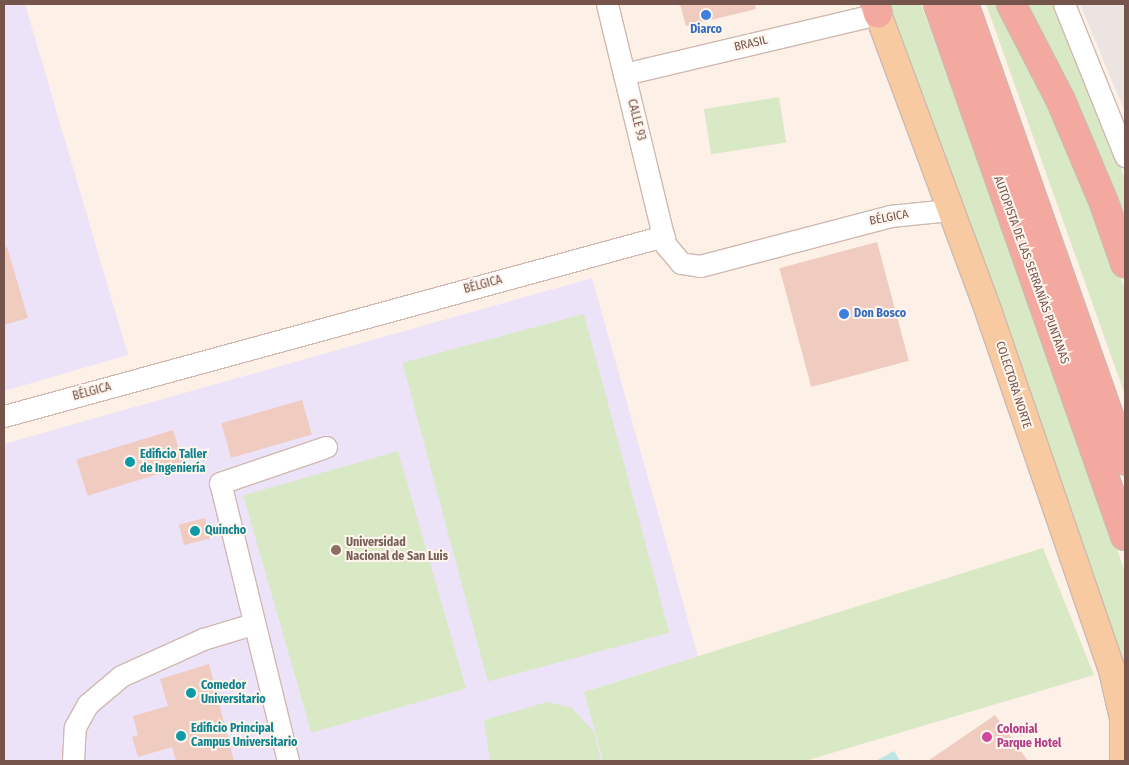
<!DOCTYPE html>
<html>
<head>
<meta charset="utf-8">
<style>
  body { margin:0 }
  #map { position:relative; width:1129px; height:765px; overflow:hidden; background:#fcf0e7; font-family:"Fira Sans Condensed",sans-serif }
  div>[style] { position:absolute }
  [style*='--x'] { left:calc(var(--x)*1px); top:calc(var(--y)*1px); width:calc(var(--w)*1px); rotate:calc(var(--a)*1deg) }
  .industrial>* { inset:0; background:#ece4e0 }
  .education>* { inset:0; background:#ede3f8 }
  .green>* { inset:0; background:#d9e9c5; transform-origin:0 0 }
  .water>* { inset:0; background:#bce5e4 }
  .building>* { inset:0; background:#f0cbbf; transform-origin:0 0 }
  .roads { filter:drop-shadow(1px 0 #cfb9b0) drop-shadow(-1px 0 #cfb9b0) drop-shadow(0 1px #cfb9b0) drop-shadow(0 -1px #cfb9b0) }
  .minor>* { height:21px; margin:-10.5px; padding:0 10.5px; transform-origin:10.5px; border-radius:10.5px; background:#fff }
  .major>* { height:26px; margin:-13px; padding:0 13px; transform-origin:13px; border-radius:13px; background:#f8caa2 }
  .highway>* { height:28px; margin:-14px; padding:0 14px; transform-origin:14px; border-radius:14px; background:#f4a9a0 }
  .dots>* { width:14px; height:14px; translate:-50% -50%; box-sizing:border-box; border:2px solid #fef5ed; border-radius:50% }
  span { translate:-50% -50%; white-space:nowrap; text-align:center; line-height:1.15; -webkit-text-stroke:4px #fef5ed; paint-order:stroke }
  .shop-label { font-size:12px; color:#366cbe; font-weight:700 }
  .left { translate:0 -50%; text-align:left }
  .street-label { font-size:12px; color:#75544c }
  .culture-label { font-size:12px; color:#0d838f; font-weight:700 }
  .education-label { font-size:12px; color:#785e54; font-weight:700 }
  .hotel-label { font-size:12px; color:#b23c85; font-weight:700 }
  .frame { position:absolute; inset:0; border:5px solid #75544c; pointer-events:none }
</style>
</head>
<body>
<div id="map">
  <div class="industrial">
    <div style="clip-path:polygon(1080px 4px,1125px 4px,1125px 113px,1125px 112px)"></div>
  </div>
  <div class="education">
    <div style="clip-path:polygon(4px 4px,25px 4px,128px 355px,4px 391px)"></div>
    <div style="clip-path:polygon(592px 278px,698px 656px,584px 692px,603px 761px,4px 761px,4px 444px)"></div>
  </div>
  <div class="green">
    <div style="clip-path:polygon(883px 4px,921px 4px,1076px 433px,1125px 572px,1125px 693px)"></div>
    <div style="clip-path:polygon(986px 4px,1002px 4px,1091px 198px,1125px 289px,1125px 395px)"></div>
    <div style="clip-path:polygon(1028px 4px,1057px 4px,1125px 179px,1125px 220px,1098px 153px)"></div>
    <div style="left:779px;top:97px;width:46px;height:76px;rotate:81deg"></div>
    <div style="left:584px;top:314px;width:330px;height:188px;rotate:75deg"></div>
    <div style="left:398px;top:451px;width:247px;height:161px;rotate:74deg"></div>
    <div style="clip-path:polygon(1043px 548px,1094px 675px,805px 761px,603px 761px,584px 692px)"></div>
    <div style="clip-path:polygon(547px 702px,572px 708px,594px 732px,601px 761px,490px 761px,484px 720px)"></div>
  </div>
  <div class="water">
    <div style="clip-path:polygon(894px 751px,900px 761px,875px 761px,876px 761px)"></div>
  </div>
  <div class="building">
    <div style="clip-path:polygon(680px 4px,755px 4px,756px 9px,686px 26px)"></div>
    <div style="left:877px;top:242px;width:123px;height:101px;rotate:75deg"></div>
    <div style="clip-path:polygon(7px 247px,28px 318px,4px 325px,4px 248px)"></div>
    <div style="left:302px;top:400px;width:36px;height:84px;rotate:74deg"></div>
    <div style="left:173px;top:430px;width:38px;height:101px;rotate:73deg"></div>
    <div style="left:205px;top:518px;width:21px;height:27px;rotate:76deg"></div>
    <div style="clip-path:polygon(209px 664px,234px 761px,176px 761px,172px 747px,138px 757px,132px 737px,138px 735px,133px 716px,168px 706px,160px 679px)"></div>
    <div style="clip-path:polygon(995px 715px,1028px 761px,928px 761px)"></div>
  </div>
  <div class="roads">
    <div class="minor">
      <div style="--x:607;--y:4;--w:247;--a:76.4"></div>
      <div style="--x:665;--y:244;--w:25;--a:50"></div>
      <div style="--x:681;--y:263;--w:19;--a:9"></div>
      <div style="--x:700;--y:266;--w:196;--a:-14.7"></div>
      <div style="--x:890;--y:216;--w:60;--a:-5.7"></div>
      <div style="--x:1064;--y:4;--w:164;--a:68.1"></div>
      <div style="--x:624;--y:74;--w:261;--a:-13.3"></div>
      <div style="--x:4;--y:416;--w:684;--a:-15.26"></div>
      <div style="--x:73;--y:761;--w:34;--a:-87"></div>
      <div style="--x:75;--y:727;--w:26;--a:-61"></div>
      <div style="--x:88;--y:704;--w:43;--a:-40.3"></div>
      <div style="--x:121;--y:676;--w:90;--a:-24.3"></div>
      <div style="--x:203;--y:639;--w:52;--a:-16.7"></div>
      <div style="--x:288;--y:761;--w:286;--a:-103.7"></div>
      <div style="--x:220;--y:483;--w:112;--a:-18.8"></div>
    </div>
    <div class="major">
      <div style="--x:878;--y:14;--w:319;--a:69.6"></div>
      <div style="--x:989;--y:313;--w:378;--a:71"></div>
      <div style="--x:1112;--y:670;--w:49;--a:77.1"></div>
      <div style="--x:1123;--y:718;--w:43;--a:90"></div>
    </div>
    <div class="highway">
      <div style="--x:875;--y:4;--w:10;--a:73"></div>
      <div style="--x:938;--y:4;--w:564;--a:70.63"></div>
      <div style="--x:964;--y:4;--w:484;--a:70.6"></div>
      <div style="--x:1011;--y:4;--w:109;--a:62.7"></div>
      <div style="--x:1061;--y:101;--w:111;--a:67.1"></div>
      <div style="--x:1104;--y:203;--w:64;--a:70.7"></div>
    </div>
  </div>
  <div class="dots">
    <div style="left:706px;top:15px;background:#3f7fe0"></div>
    <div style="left:844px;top:314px;background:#3f7fe0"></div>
    <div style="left:130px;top:462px;background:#0f9aa8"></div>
    <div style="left:195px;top:531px;background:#0f9aa8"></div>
    <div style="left:336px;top:550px;background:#8d6e63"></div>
    <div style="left:191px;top:693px;background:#0f9aa8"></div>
    <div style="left:181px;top:736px;background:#0f9aa8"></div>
    <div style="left:987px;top:737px;background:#d1479c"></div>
  </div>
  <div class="shop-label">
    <span style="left:706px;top:30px">Diarco</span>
    <span class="left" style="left:854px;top:314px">Don Bosco</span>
  </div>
  <div class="street-label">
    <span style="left:751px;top:44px;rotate:-13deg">BRASIL</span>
    <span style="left:636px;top:120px;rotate:76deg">CALLE 93</span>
    <span style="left:889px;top:218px;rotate:-11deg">BÉLGICA</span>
    <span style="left:1031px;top:270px;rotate:70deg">AUTOPISTA DE LAS SERRANÍAS PUNTANAS</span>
    <span style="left:483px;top:285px;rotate:-15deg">BÉLGICA</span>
    <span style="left:1013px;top:385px;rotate:72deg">COLECTORA NORTE</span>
    <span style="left:92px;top:392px;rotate:-15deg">BÉLGICA</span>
  </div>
  <div class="culture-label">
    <span class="left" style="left:140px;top:462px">Edificio Taller<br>de Ingeniería</span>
    <span class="left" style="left:205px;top:531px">Quincho</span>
    <span class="left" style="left:201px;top:693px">Comedor<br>Universitario</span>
    <span class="left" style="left:191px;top:736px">Edificio Principal<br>Campus Universitario</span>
  </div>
  <div class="education-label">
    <span class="left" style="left:346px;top:550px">Universidad<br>Nacional de San Luis</span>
  </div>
  <div class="hotel-label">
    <span class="left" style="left:997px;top:737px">Colonial<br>Parque Hotel</span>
  </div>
  <div class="frame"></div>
</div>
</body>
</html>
